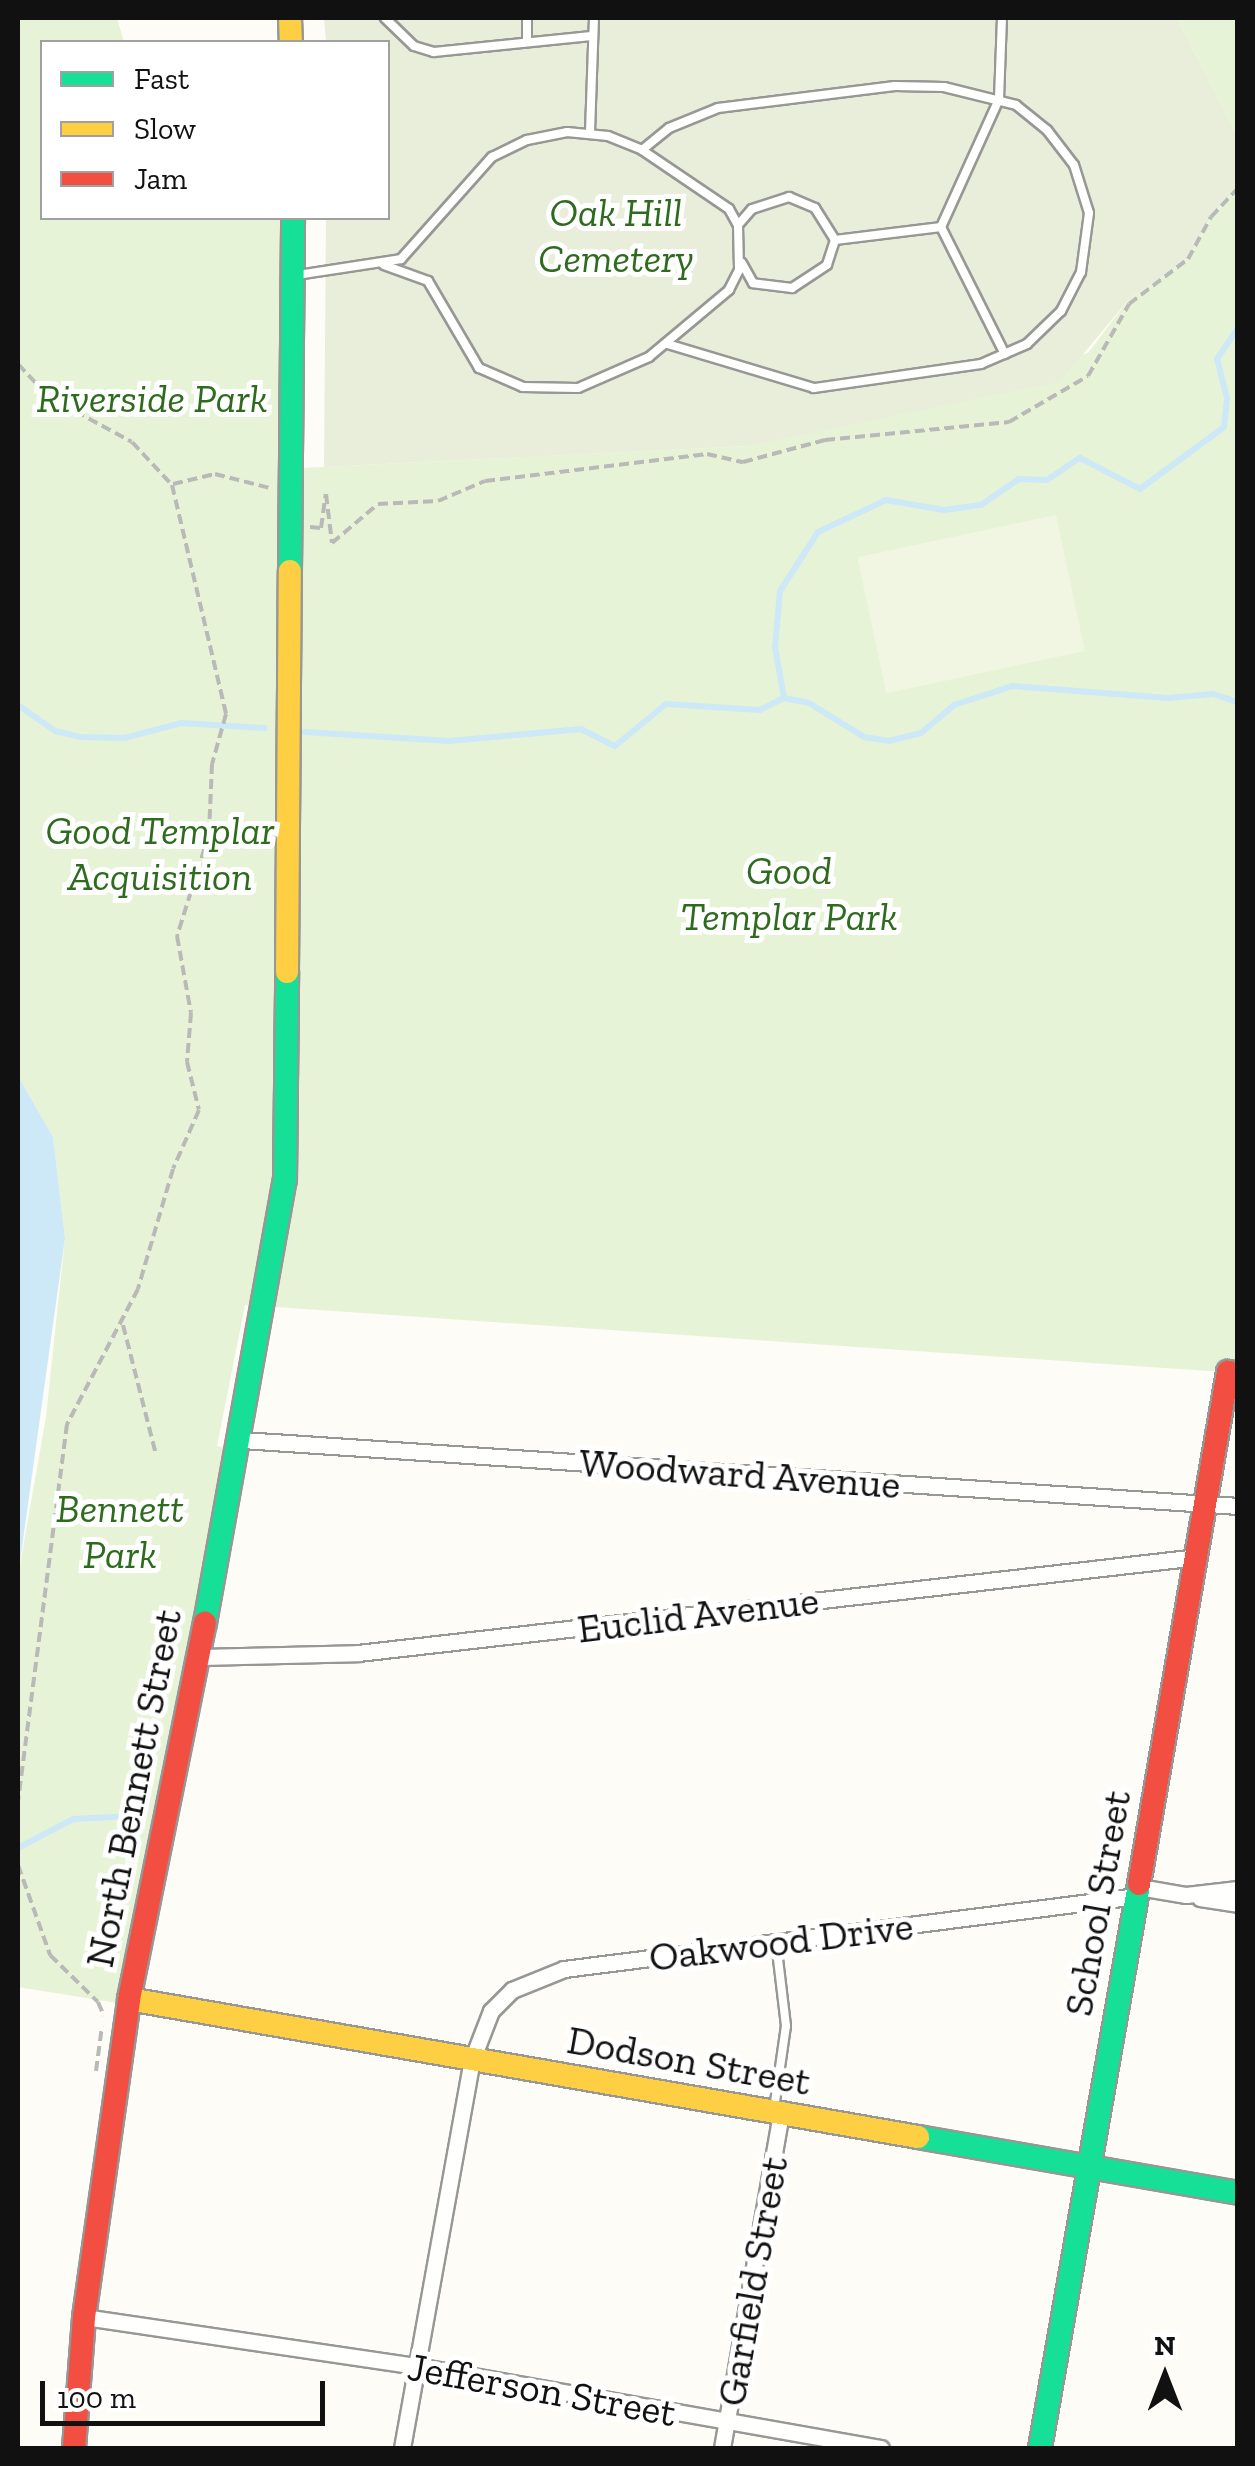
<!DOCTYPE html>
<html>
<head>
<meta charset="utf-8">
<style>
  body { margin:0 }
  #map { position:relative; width:1255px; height:2466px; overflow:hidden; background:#fdfcf7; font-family:"Zilla Slab",serif }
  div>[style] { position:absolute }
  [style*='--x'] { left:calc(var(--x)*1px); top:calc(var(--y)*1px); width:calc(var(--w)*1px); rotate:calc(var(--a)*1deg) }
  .green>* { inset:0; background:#e7f3d7 }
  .cemetery>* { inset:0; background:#e9eedb }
  .pitch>* { inset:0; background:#f0f6e1; transform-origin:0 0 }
  .water>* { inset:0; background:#cde8f7 }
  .stream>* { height:6px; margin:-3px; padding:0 3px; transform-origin:3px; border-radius:3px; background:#cde8f7 }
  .path>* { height:4px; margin-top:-2px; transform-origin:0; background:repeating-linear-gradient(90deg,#b9b9b8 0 10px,transparent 0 15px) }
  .roads { filter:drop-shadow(2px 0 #979795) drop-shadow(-2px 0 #979795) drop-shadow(0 2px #979795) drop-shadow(0 -2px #979795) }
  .lane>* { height:8px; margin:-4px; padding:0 4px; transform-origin:4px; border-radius:4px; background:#fffffe }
  .street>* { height:15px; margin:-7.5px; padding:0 7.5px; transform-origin:7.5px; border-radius:7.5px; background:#fffffe }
  .fast>* { height:22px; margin:-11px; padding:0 11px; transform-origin:11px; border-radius:11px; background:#16e098 }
  .slow>* { height:22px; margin:-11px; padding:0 11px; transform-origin:11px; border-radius:11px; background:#ffcf43 }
  .jam>* { height:22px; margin:-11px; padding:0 11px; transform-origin:11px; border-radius:11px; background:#f24e42 }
  span { translate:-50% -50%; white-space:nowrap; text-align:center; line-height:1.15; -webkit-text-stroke:10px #fff; paint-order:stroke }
  .park-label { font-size:40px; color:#2f6b1f; font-style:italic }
  .street-label { font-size:40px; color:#111 }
  .frame { position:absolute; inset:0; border:20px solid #111; pointer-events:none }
  .legend { position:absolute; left:40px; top:40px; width:350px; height:180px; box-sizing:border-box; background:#fff; border:2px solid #a0a0a0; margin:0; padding:12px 18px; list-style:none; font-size:30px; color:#111 }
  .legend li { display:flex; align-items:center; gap:20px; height:50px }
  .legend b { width:50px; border:2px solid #a0a0a0 }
  .north { position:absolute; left:1115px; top:2326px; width:100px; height:100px; -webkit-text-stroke:8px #fff; paint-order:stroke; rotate:0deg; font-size:28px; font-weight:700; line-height:40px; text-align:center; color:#111 }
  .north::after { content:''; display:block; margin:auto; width:35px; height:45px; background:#111; clip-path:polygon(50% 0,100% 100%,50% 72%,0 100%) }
  .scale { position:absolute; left:40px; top:2381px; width:285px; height:45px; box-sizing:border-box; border:5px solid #111; border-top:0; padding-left:12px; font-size:30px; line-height:35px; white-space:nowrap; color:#111; -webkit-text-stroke:8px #fff; paint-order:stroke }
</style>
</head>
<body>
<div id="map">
  <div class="green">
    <div style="clip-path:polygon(18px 18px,117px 18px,124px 42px,42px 42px,42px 218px,287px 218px,300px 629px,303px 468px,748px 446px,1088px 353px,1129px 299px,1188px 259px,1211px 218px,1237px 188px,1237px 1373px,245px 1305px,217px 1446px,232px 1449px,117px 2003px,18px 1987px,18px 1576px,46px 1417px,65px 1238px,53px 1137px,18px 1076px)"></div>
    <div style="clip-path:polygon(1177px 18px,1237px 18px,1237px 135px)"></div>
  </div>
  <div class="cemetery">
    <div style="clip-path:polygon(324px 18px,1177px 18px,1237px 135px,1237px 188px,1211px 217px,1188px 259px,1129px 299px,1060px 382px,748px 446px,324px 467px,326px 218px,388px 218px,388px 42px,326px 42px)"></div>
  </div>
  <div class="pitch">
    <div style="left:1056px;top:515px;width:139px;height:203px;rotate:78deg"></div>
  </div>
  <div class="water">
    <div style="clip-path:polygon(18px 1076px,53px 1137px,65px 1238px,18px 1576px)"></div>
  </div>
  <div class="stream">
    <div style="--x:784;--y:698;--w:52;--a:-100"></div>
    <div style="--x:775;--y:647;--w:56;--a:-84.9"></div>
    <div style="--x:780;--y:591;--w:70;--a:-57.2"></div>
    <div style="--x:818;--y:532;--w:75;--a:-25.2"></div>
    <div style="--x:886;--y:500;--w:59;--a:9.8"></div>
    <div style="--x:944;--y:510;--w:37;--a:-8"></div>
    <div style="--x:981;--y:505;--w:46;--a:-34.4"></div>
    <div style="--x:1019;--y:479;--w:28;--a:2"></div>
    <div style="--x:1047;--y:480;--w:40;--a:-34"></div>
    <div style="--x:1080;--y:458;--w:68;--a:27.3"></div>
    <div style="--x:1140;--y:489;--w:104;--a:-36.4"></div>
    <div style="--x:1224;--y:427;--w:29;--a:-84"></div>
    <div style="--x:1227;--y:398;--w:40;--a:-104.4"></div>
    <div style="--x:1217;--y:359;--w:37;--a:-56"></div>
    <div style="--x:18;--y:705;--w:45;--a:35.1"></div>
    <div style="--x:55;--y:731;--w:26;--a:13"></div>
    <div style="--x:80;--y:737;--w:44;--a:1.3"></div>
    <div style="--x:124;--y:738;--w:59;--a:-14.7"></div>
    <div style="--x:181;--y:723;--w:84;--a:3.4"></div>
    <div style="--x:305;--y:732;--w:144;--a:3.6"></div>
    <div style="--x:449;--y:741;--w:133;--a:-5.2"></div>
    <div style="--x:581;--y:729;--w:38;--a:27"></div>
    <div style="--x:615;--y:746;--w:66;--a:-39.5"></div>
    <div style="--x:666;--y:704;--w:94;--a:3.7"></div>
    <div style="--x:760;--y:710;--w:27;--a:-27"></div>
    <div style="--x:784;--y:698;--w:25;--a:11"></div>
    <div style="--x:809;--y:703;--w:65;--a:31.7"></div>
    <div style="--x:864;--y:737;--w:25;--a:9"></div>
    <div style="--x:889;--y:741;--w:33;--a:-14"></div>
    <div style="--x:921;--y:733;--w:43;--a:-40.3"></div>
    <div style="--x:954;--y:705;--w:61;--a:-18.1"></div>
    <div style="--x:1012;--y:686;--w:156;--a:4.4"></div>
    <div style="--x:1168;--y:698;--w:45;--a:-5.1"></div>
    <div style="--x:1213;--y:694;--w:26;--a:18"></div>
    <div style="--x:18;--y:1848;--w:62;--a:-27.8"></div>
    <div style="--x:73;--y:1819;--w:60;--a:-2.9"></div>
  </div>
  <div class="path">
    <div style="--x:18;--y:364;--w:45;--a:46.8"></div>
    <div style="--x:49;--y:397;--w:94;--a:28.5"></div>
    <div style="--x:132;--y:442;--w:59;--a:47.1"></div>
    <div style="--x:172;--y:485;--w:235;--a:76.7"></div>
    <div style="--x:226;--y:714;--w:52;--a:105.6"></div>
    <div style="--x:212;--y:764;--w:70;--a:92.5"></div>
    <div style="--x:209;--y:834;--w:107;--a:107.4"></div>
    <div style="--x:177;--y:936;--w:78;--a:79.7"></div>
    <div style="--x:191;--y:1013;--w:49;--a:94.7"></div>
    <div style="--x:187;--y:1062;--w:49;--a:76"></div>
    <div style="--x:199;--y:1110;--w:64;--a:113.8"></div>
    <div style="--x:173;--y:1169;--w:125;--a:106.3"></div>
    <div style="--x:138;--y:1289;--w:153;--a:117.7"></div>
    <div style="--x:67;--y:1424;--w:382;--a:97.4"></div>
    <div style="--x:173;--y:484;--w:43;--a:-13.4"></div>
    <div style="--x:215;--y:474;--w:57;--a:14.3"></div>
    <div style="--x:310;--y:527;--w:11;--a:5"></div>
    <div style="--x:321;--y:528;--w:34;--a:-82"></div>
    <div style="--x:326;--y:494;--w:49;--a:83"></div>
    <div style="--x:332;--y:543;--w:60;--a:-40.3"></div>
    <div style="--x:378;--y:504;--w:60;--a:-2.9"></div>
    <div style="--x:438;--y:501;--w:51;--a:-23.1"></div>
    <div style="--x:485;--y:481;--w:224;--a:-6.9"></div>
    <div style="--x:707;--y:454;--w:37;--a:13"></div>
    <div style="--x:743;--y:462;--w:85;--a:-15"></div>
    <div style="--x:825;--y:440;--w:185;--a:-5.6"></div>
    <div style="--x:1009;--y:422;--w:91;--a:-30.2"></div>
    <div style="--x:1088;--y:376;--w:83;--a:-60.3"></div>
    <div style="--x:1129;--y:304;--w:74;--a:-37.3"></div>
    <div style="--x:1188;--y:259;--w:48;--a:-61.3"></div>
    <div style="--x:1211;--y:217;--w:40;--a:-47"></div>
    <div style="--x:123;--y:1325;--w:130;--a:75.7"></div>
    <div style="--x:18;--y:1865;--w:96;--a:70.4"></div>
    <div style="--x:50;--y:1955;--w:67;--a:44.4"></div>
    <div style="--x:98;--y:2002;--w:15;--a:67"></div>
    <div style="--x:96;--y:2071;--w:45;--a:-82.4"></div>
  </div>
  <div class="roads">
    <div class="lane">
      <div style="--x:385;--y:18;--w:40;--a:44"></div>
      <div style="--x:414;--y:46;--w:21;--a:17"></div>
      <div style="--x:434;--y:52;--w:158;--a:-5.8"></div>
      <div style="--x:527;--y:18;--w:24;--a:90"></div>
      <div style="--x:590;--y:132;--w:114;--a:-88"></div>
      <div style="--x:642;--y:150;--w:35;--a:-39"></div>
      <div style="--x:669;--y:128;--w:53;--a:-22.2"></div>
      <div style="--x:718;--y:108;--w:178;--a:-7.1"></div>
      <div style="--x:895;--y:86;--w:49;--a:1.2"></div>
      <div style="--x:944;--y:87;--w:74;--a:14"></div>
      <div style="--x:1016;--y:105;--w:40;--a:39"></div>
      <div style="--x:1047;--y:130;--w:44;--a:52.4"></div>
      <div style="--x:1074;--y:165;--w:50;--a:72.6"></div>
      <div style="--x:1089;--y:213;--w:60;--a:97.7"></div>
      <div style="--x:1081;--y:272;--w:44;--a:117.1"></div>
      <div style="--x:1061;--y:311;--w:47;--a:135.9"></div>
      <div style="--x:1027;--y:344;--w:50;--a:156.5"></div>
      <div style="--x:981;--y:364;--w:169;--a:171.8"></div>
      <div style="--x:814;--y:388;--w:153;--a:-163.3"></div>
      <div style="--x:738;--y:225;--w:21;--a:-49"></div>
      <div style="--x:752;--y:209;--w:39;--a:-18"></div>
      <div style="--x:789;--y:197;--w:28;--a:23"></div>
      <div style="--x:815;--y:208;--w:38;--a:58"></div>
      <div style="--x:835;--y:240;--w:26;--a:108"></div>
      <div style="--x:827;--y:265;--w:42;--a:146.7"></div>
      <div style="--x:792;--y:288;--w:39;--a:-173"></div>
      <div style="--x:753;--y:283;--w:23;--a:-119"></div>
      <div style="--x:941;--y:227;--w:141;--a:-65.6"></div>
      <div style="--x:999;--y:99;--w:81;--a:-87.9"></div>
      <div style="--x:835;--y:240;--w:107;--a:-7"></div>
      <div style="--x:941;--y:227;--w:142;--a:63.3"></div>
      <div style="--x:297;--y:275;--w:105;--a:-8.7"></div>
      <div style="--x:401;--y:259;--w:137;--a:-48.3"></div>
      <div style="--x:492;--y:157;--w:39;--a:-26"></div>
      <div style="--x:527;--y:140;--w:41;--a:-11.3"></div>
      <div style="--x:567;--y:132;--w:41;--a:5.6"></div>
      <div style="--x:608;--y:136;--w:37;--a:22"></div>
      <div style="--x:642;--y:150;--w:105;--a:34.1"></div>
      <div style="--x:729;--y:209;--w:18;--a:61"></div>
      <div style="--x:738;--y:225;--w:45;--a:88.7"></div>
      <div style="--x:739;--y:270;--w:22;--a:117"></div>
      <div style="--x:729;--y:290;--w:104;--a:140.1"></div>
      <div style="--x:649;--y:357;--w:77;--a:156.4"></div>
      <div style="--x:578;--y:388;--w:55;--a:-179"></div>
      <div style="--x:523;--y:387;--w:48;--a:-156.6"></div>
      <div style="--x:479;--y:368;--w:101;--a:-120.4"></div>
      <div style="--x:428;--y:281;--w:47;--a:-160"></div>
      <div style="--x:774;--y:2109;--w:84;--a:-81.8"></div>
      <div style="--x:786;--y:2026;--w:85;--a:-96.8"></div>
    </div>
    <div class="street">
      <div style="--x:242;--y:1440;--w:998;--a:3.79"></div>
      <div style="--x:198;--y:1657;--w:160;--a:-1.4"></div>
      <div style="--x:358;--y:1653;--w:845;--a:-6.52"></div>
      <div style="--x:1139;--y:1887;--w:48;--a:9.7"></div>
      <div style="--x:1186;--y:1895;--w:52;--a:-6.6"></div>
      <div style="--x:1200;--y:1898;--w:38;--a:9"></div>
      <div style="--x:84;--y:2317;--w:336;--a:8.4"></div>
      <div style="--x:416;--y:2366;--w:472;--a:10"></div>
      <div style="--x:402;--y:2448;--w:394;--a:-79.8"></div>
      <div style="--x:472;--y:2060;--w:53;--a:-68.8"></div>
      <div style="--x:491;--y:2011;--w:30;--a:-45"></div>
      <div style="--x:512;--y:1990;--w:56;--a:-22"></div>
      <div style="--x:564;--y:1969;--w:578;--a:-7.26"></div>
      <div style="--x:722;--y:2448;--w:339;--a:-80"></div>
    </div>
    <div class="fast">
      <div style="--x:290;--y:571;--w:353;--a:-89.5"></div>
      <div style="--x:205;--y:1623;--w:450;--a:-79.8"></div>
      <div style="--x:285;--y:1180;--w:208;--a:-89.4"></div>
      <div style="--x:918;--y:2137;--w:325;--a:9.9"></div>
      <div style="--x:1040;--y:2448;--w:573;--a:-80.04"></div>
    </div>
    <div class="slow">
      <div style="--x:290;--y:18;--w:24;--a:88"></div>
      <div style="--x:287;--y:972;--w:401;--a:-89.6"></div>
      <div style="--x:129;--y:1999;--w:801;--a:9.92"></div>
    </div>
    <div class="jam">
      <div style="--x:1139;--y:1884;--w:520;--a:-80.14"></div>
      <div style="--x:74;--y:2448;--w:131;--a:-85.6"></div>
      <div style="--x:84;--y:2317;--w:321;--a:-81.9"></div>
      <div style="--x:129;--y:1999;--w:384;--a:-78.6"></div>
    </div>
  </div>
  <div class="park-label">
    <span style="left:616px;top:235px">Oak Hill<br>Cemetery</span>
    <span style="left:152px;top:398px">Riverside Park</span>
    <span style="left:160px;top:853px">Good Templar<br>Acquisition</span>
    <span style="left:789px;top:893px">Good<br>Templar Park</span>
    <span style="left:120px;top:1531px">Bennett<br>Park</span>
  </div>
  <div class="street-label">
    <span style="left:740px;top:1473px;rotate:4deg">Woodward Avenue</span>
    <span style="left:698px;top:1614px;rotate:-7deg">Euclid Avenue</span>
    <span style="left:133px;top:1788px;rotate:-79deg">North Bennett Street</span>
    <span style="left:1097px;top:1903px;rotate:-80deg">School Street</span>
    <span style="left:781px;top:1941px;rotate:-7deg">Oakwood Drive</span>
    <span style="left:689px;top:2060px;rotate:10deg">Dodson Street</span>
    <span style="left:752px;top:2281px;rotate:-80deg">Garfield Street</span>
    <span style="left:542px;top:2389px;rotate:10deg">Jefferson Street</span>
  </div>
  <div class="frame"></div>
  <ul class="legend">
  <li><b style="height:12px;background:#16e098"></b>Fast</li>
  <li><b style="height:12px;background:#ffcf43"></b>Slow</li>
  <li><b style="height:12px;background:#f24e42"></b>Jam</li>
  </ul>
  <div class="north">N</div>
  <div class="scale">100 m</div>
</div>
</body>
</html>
